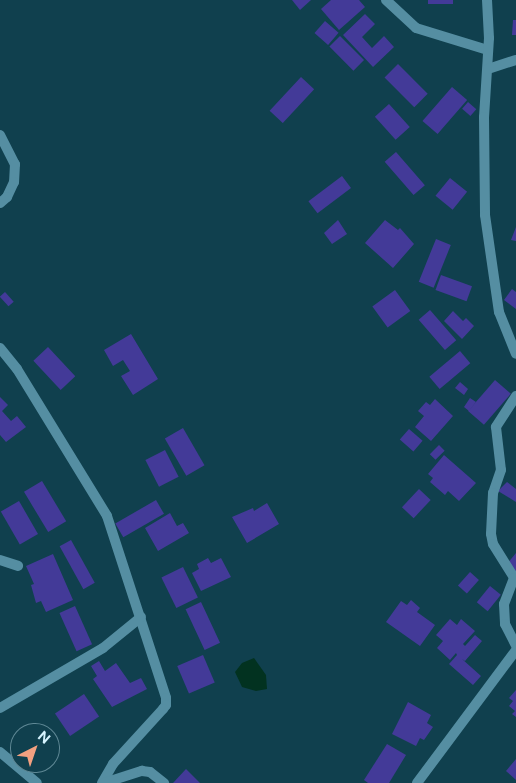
<!DOCTYPE html>
<html>
<head>
<meta charset="utf-8">
<style>
  body { margin:0 }
  #map { position:relative; width:516px; height:783px; overflow:hidden; background:#10404e; font-family:"Public Sans",sans-serif }
  div>[style] { position:absolute }
  [style*='--x'] { left:calc(var(--x)*1px); top:calc(var(--y)*1px); width:calc(var(--w)*1px); rotate:calc(var(--a)*1deg) }
  .water>* { inset:0; background:#023220 }
  .building>* { inset:0; background:#433a98; transform-origin:0 0 }
  .minor>* { height:10px; margin:-5px; padding:0 5px; transform-origin:5px; border-radius:5px; background:#558ea2 }
  span { translate:-50% -50%; white-space:nowrap; text-align:center; line-height:1.15; -webkit-text-stroke:4px #10404e; paint-order:stroke }
  .north { position:absolute; left:10px; top:723px; width:50px; height:50px; box-sizing:border-box; background:#10404e; border:1px solid #5f8895; border-radius:50%; rotate:41deg; font-size:14px; font-weight:700; line-height:20px; text-align:center; color:#d6f4ff }
  .north::after { content:''; display:block; margin:auto; width:18px; height:22px; background:#f2a080; clip-path:polygon(50% 0,100% 100%,50% 72%,0 100%) }
</style>
</head>
<body>
<div id="map">
  <div class="water">
    <div style="clip-path:polygon(254px 658px,266px 675px,267px 689px,256px 691px,242px 687px,235px 672px,242px 663px)"></div>
  </div>
  <div class="building">
    <div style="clip-path:polygon(292px 0,311px 0,300px 10px)"></div>
    <div style="clip-path:polygon(331px 0,359px 0,365px 7px,339px 30px,321px 9px)"></div>
    <div style="left:428px;top:0;width:25px;height:4px"></div>
    <div style="clip-path:polygon(365px 14px,375px 24px,362px 37px,372px 48px,384px 36px,394px 47px,373px 67px,343px 35px)"></div>
    <div style="clip-path:polygon(513px 20px,516px 20px,516px 35px,512px 35px)"></div>
    <div style="left:325px;top:21px;width:18px;height:16px;rotate:41deg"></div>
    <div style="left:340px;top:36px;width:34px;height:15px;rotate:45deg"></div>
    <div style="left:398px;top:64px;width:42px;height:19px;rotate:45deg"></div>
    <div style="left:301px;top:77px;width:18px;height:46px;rotate:43deg"></div>
    <div style="left:452px;top:87px;width:20px;height:45px;rotate:41deg"></div>
    <div style="left:468px;top:102px;width:11px;height:9px;rotate:41deg"></div>
    <div style="left:389px;top:104px;width:31px;height:19px;rotate:48deg"></div>
    <div style="left:396px;top:152px;width:44px;height:15px;rotate:49deg"></div>
    <div style="left:342px;top:176px;width:15px;height:42px;rotate:53deg"></div>
    <div style="left:450px;top:178px;width:22px;height:23px;rotate:39deg"></div>
    <div style="clip-path:polygon(338px 220px,347px 234px,332px 244px,324px 233px)"></div>
    <div style="clip-path:polygon(385px 220px,398px 230px,400px 228px,414px 244px,393px 268px,365px 243px)"></div>
    <div style="clip-path:polygon(516px 227px,516px 241px,511px 240px)"></div>
    <div style="left:436px;top:239px;width:16px;height:46px;rotate:22deg"></div>
    <div style="left:441px;top:275px;width:33px;height:16px;rotate:20deg"></div>
    <div style="clip-path:polygon(512px 289px,516px 292px,516px 309px,504px 300px)"></div>
    <div style="left:395px;top:290px;width:26px;height:28px;rotate:54deg"></div>
    <div style="left:5px;top:292px;width:13px;height:7px;rotate:48deg"></div>
    <div style="left:430px;top:310px;width:40px;height:15px;rotate:49deg"></div>
    <div style="clip-path:polygon(453px 311px,463px 321px,466px 318px,474px 326px,462px 339px,444px 321px)"></div>
    <div style="clip-path:polygon(131px 334px,158px 379px,133px 395px,121px 376px,130px 371px,123px 360px,113px 366px,104px 350px)"></div>
    <div style="left:48px;top:347px;width:40px;height:20px;rotate:47deg"></div>
    <div style="left:460px;top:351px;width:16px;height:40px;rotate:50deg"></div>
    <div style="left:495px;top:380px;width:21px;height:41px;rotate:41deg"></div>
    <div style="clip-path:polygon(460px 382px,468px 389px,464px 395px,455px 388px)"></div>
    <div style="clip-path:polygon(0 397px,8px 405px,2px 411px,11px 421px,17px 416px,26px 427px,6px 442px,0 435px)"></div>
    <div style="clip-path:polygon(470px 398px,476px 402px,469px 411px,464px 407px)"></div>
    <div style="clip-path:polygon(435px 399px,453px 416px,431px 441px,415px 427px,424px 416px,418px 411px,426px 402px,430px 405px)"></div>
    <div style="left:183px;top:428px;width:43px;height:21px;rotate:60deg"></div>
    <div style="left:409px;top:429px;width:18px;height:14px;rotate:41deg"></div>
    <div style="left:439px;top:445px;width:8px;height:13px;rotate:45deg"></div>
    <div style="left:165px;top:450px;width:30px;height:22px;rotate:63deg"></div>
    <div style="clip-path:polygon(444px 455px,476px 483px,459px 501px,448px 491px,445px 495px,430px 482px,433px 478px,428px 474px)"></div>
    <div style="left:42px;top:481px;width:47px;height:21px;rotate:59deg"></div>
    <div style="clip-path:polygon(507px 482px,516px 489px,516px 502px,498px 491px)"></div>
    <div style="left:419px;top:489px;width:16px;height:25px;rotate:43deg"></div>
    <div style="left:156px;top:500px;width:16px;height:47px;rotate:60deg"></div>
    <div style="left:19px;top:501px;width:38px;height:21px;rotate:60deg"></div>
    <div style="clip-path:polygon(267px 503px,279px 524px,247px 543px,232px 517px,253px 508px,254px 511px)"></div>
    <div style="clip-path:polygon(170px 513px,177px 526px,183px 523px,189px 533px,158px 551px,145px 528px)"></div>
    <div style="left:71px;top:540px;width:49px;height:13px;rotate:61deg"></div>
    <div style="clip-path:polygon(516px 553px,516px 572px,507px 564px)"></div>
    <div style="clip-path:polygon(53px 554px,73px 600px,46px 612px,41px 601px,36px 603px,31px 585px,34px 584px,26px 566px)"></div>
    <div style="clip-path:polygon(208px 558px,211px 563px,221px 558px,231px 577px,201px 591px,192px 573px,199px 569px,197px 564px)"></div>
    <div style="left:183px;top:567px;width:34px;height:24px;rotate:64deg"></div>
    <div style="left:470px;top:572px;width:12px;height:18px;rotate:42deg"></div>
    <div style="left:490px;top:586px;width:14px;height:21px;rotate:39deg"></div>
    <div style="clip-path:polygon(411px 600px,420px 608px,417px 612px,435px 625px,420px 646px,386px 622px,401px 601px,407px 605px)"></div>
    <div style="left:201px;top:602px;width:45px;height:17px;rotate:65deg"></div>
    <div style="left:75px;top:606px;width:42px;height:17px;rotate:66deg"></div>
    <div style="clip-path:polygon(450px 619px,457px 625px,461px 619px,475px 631px,463px 644px,465px 646px,475px 635px,482px 641px,465px 661px,462px 659px,481px 676px,473px 685px,449px 664px,457px 655px,456px 653px,450px 660px,437px 648px,443px 641px,436px 635px)"></div>
    <div style="left:203px;top:655px;width:30px;height:28px;rotate:67deg"></div>
    <div style="clip-path:polygon(99px 661px,105px 671px,116px 663px,130px 683px,141px 678px,147px 689px,112px 707px,93px 679px,97px 676px,91px 666px)"></div>
    <div style="clip-path:polygon(516px 690px,516px 717px,512px 714px,515px 711px,509px 706px,513px 701px,509px 698px)"></div>
    <div style="left:84px;top:694px;width:27px;height:35px;rotate:56deg"></div>
    <div style="clip-path:polygon(408px 702px,431px 715px,427px 723px,433px 727px,424px 740px,420px 738px,416px 746px,392px 734px)"></div>
    <div style="clip-path:polygon(387px 744px,406px 755px,389px 783px,368px 783px,364px 780px)"></div>
    <div style="clip-path:polygon(516px 759px,516px 780px,506px 771px)"></div>
    <div style="clip-path:polygon(186px 769px,200px 783px,173px 783px)"></div>
  </div>
  <div class="minor">
    <div style="--x:386;--y:0;--w:41;--a:43"></div>
    <div style="--x:416;--y:28;--w:75;--a:17"></div>
    <div style="--x:487;--y:0;--w:38;--a:87"></div>
    <div style="--x:489;--y:38;--w:79;--a:93.6"></div>
    <div style="--x:484;--y:117;--w:98;--a:89.4"></div>
    <div style="--x:485;--y:215;--w:98;--a:81.8"></div>
    <div style="--x:499;--y:312;--w:45;--a:68"></div>
    <div style="--x:488;--y:69;--w:29;--a:-18"></div>
    <div style="--x:0;--y:135;--w:33;--a:63"></div>
    <div style="--x:15;--y:164;--w:18;--a:93"></div>
    <div style="--x:14;--y:182;--w:17;--a:115"></div>
    <div style="--x:7;--y:197;--w:9;--a:139"></div>
    <div style="--x:0;--y:348;--w:27;--a:51"></div>
    <div style="--x:17;--y:369;--w:172;--a:58.5"></div>
    <div style="--x:107;--y:516;--w:191;--a:72"></div>
    <div style="--x:166;--y:698;--w:7;--a:90"></div>
    <div style="--x:166;--y:705;--w:5;--a:127"></div>
    <div style="--x:163;--y:709;--w:74;--a:132.3"></div>
    <div style="--x:113;--y:764;--w:22;--a:120"></div>
    <div style="--x:516;--y:396;--w:37;--a:123"></div>
    <div style="--x:496;--y:427;--w:43;--a:83.4"></div>
    <div style="--x:501;--y:470;--w:24;--a:109"></div>
    <div style="--x:493;--y:493;--w:41;--a:92.8"></div>
    <div style="--x:491;--y:534;--w:10;--a:79"></div>
    <div style="--x:493;--y:544;--w:40;--a:58"></div>
    <div style="--x:514;--y:578;--w:28;--a:111"></div>
    <div style="--x:504;--y:604;--w:20;--a:87"></div>
    <div style="--x:505;--y:624;--w:25;--a:63"></div>
    <div style="--x:0;--y:560;--w:19;--a:18"></div>
    <div style="--x:0;--y:708;--w:119;--a:-30.2"></div>
    <div style="--x:103;--y:648;--w:49;--a:-39.2"></div>
    <div style="--x:0;--y:752;--w:48;--a:40"></div>
    <div style="--x:104;--y:783;--w:40;--a:-18"></div>
    <div style="--x:142;--y:771;--w:8;--a:7"></div>
    <div style="--x:150;--y:772;--w:18;--a:38"></div>
    <div style="--x:417;--y:783;--w:166;--a:-53.3"></div>
  </div>
  <div class="north">N</div>
</div>
</body>
</html>
